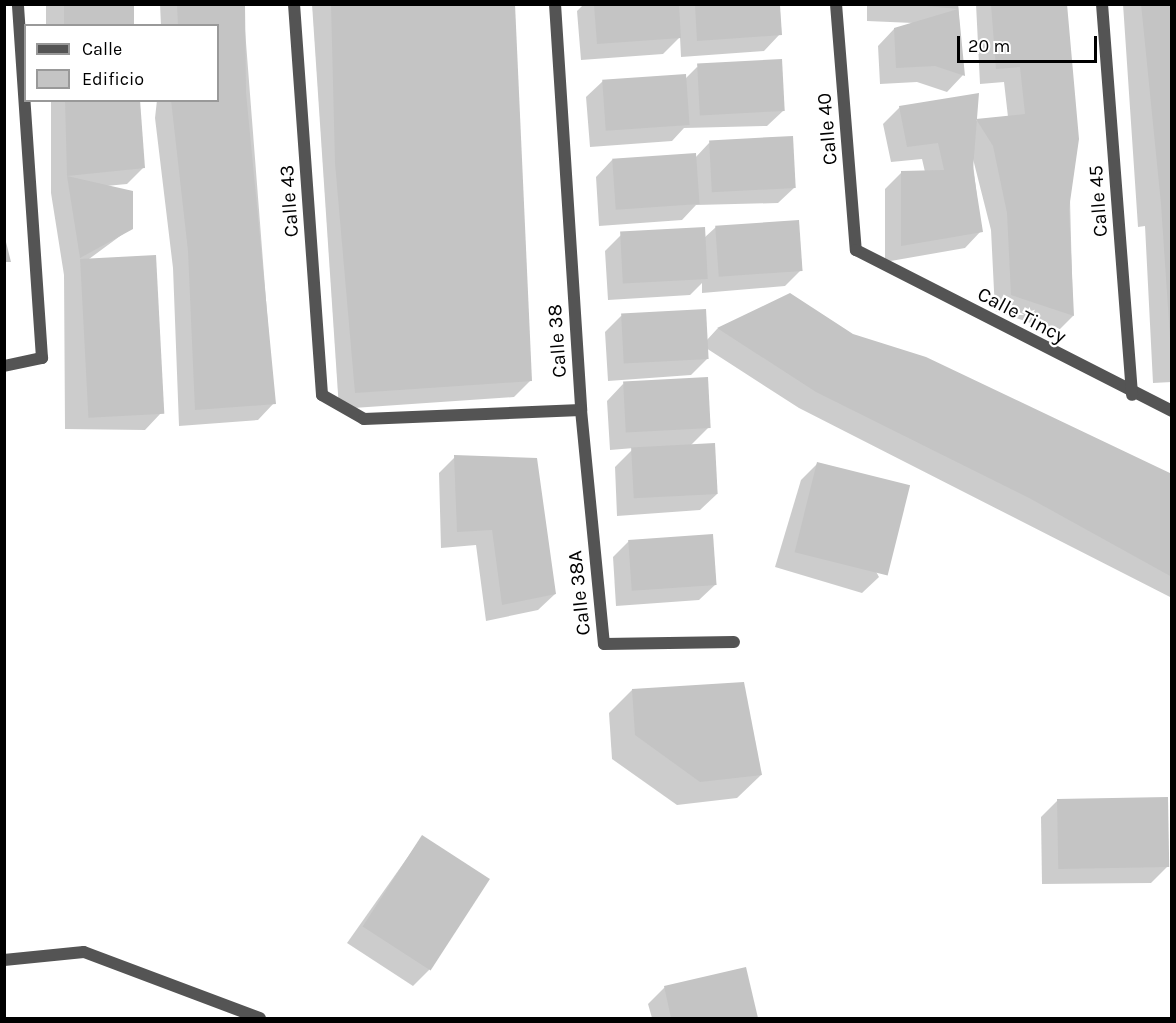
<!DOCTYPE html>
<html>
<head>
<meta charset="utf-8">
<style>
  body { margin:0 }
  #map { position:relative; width:1176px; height:1023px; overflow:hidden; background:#fff; font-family:Karla,sans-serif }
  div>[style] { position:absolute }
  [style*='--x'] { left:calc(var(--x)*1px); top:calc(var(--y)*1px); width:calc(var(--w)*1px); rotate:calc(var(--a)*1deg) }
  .shadow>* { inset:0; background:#0003; transform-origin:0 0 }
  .building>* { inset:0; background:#c4c4c4; transform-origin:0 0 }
  .minor>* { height:12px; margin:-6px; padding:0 6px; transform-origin:6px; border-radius:6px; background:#545454 }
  span { translate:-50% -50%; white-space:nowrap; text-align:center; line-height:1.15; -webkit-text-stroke:4.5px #fff; paint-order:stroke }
  .street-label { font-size:20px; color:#000 }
  .frame { position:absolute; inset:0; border:6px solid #000; pointer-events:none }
  .legend { position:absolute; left:24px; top:24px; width:195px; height:78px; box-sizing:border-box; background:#fff; border:2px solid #999; margin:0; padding:8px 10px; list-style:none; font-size:18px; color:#000 }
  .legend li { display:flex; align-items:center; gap:12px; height:30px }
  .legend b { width:30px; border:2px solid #999 }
  .scale { position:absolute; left:957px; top:36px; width:140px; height:27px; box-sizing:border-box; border:3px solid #000; border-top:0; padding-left:8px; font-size:18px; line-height:21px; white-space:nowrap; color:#000; -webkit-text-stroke:4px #fff; paint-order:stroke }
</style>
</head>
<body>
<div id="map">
  <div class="shadow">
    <div style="left:46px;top:4px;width:86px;height:22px"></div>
    <div style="clip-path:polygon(160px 4px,243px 4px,274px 403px,258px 420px,179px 426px,173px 268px,155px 118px,157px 100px,218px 100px,218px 26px,161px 26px)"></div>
    <div style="clip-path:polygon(312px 4px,514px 4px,530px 381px,514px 397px,339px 409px)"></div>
    <div style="clip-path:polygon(584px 4px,778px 4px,780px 34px,764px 51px,681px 57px,680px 37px,663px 54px,581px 60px,577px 11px)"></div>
    <div style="clip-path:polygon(867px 4px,958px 4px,963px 75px,947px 92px,917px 82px,880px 84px,878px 46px,894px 29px,913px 23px,867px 21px)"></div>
    <div style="clip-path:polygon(976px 4px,1065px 4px,1073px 316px,1057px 332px,995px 311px,991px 230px,972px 155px,981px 231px,965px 248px,885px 262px,885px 189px,902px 172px,925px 172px,922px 159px,891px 162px,883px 124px,900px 107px,975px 121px,1008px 117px,1004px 82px,980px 84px)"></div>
    <div style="clip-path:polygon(1123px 4px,1172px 4px,1172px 382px,1153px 383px,1145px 226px,1138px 227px)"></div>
    <div style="clip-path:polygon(697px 67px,784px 110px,767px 126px,684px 128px,672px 141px,590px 147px,586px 97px,603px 81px,685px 79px)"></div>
    <div style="clip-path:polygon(51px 100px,138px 100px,143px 168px,127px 184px,106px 186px,131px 228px,89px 259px,161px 413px,145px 430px,65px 429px,64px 275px,51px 193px)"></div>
    <div style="clip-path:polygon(709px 143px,795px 187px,778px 203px,696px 205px,682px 220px,599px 226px,596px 177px,612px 160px,695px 158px)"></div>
    <div style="clip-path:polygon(716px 227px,801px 270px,785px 286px,702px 293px,702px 283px,690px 295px,608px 300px,605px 251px,621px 235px,704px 238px)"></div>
    <div style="clip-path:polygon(790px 295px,852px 335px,1172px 477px,1172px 598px,799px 408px,706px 348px,707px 359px,691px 375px,608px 381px,605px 332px,621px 316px,706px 341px,717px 329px)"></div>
    <div style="clip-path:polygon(623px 384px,709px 427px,690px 446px,717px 494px,700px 510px,617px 516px,615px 467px,634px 448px,610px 450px,607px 401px)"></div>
    <div style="clip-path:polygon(455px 457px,555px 594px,538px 610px,486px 621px,476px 545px,441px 548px,439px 473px)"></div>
    <div style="clip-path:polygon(817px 464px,879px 577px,862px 593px,775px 567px,801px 480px)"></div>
    <div style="clip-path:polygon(629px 541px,716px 584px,699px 600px,616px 606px,613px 557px)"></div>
    <div style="clip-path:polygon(632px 690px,761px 775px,737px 798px,677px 805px,612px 759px,609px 713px)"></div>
    <div style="clip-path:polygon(1057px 801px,1168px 866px,1151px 883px,1042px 884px,1041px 817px)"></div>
    <div style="clip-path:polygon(422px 837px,429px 970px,413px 986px,347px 943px)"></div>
    <div style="clip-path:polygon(745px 968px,756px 1018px,652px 1018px,648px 1004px,665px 987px)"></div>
  </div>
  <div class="building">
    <div style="left:64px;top:4px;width:70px;height:22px"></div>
    <div style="clip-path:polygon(177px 4px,245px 4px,246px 92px,276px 404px,195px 410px,188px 251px,171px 100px,218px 100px,218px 26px,178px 26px)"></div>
    <div style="clip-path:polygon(331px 4px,515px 4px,532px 381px,355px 393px,335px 163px)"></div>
    <div style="clip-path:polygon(905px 4px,958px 4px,965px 76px,935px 66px,896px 68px,894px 28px,958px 9px)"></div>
    <div style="clip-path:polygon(991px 4px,1067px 4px,1079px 139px,1069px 209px,1074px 316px,1011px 295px,1007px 213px,993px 146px,976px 119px,1025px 114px,1020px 67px,996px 69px)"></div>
    <div style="clip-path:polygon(1141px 4px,1172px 4px,1172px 367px,1161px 204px)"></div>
    <div style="clip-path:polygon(594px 5px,679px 5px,681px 38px,597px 44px)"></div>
    <div style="clip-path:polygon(695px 5px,780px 5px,782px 35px,697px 41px)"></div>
    <div style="left:782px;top:59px;width:52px;height:85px;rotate:87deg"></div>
    <div style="left:686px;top:74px;width:51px;height:84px;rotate:86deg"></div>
    <div style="clip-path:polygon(979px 93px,973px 169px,983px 232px,901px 246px,901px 171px,944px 170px,938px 143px,907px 147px,899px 106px)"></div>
    <div style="clip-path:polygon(65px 100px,140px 100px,145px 168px,67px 176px)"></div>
    <div style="left:793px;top:136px;width:52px;height:84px;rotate:87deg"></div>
    <div style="left:696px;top:153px;width:51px;height:84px;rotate:86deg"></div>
    <div style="clip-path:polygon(67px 176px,133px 191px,133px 229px,80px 258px)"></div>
    <div style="left:799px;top:220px;width:51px;height:84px;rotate:86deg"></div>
    <div style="left:705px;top:227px;width:52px;height:85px;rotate:87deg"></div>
    <div style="clip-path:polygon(4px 238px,5px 238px,11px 262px,4px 262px)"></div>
    <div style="left:156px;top:255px;width:159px;height:76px;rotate:87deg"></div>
    <div style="clip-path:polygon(790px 293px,853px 334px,926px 357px,1172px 474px,1172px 577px,1031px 499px,816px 392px,717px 328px)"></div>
    <div style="left:706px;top:309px;width:50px;height:85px;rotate:87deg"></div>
    <div style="left:708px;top:377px;width:51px;height:85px;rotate:87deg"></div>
    <div style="left:715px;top:443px;width:51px;height:84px;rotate:87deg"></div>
    <div style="clip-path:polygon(454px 455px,537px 458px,556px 594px,502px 605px,492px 530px,457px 532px)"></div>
    <div style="left:817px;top:462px;width:96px;height:93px;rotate:14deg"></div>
    <div style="left:713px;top:534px;width:51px;height:85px;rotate:86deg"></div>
    <div style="clip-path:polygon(744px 682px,762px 775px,700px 782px,635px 735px,632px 689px)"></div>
    <div style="left:1168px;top:797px;width:70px;height:111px;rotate:89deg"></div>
    <div style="left:422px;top:835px;width:81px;height:109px;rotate:33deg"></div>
    <div style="clip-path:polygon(746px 967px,758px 1018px,671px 1018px,664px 986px)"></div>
  </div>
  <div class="minor">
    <div style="--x:294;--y:4;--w:392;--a:85.9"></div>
    <div style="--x:322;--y:395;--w:48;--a:29.7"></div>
    <div style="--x:364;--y:419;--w:217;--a:-2.4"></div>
    <div style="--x:555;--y:4;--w:407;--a:86.3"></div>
    <div style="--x:581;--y:410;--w:235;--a:84.4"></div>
    <div style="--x:604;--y:644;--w:130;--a:-0.9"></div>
    <div style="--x:836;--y:4;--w:247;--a:85.4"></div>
    <div style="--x:856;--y:250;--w:355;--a:27"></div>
    <div style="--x:1102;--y:4;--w:392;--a:85.6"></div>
    <div style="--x:4;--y:366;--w:39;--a:-12"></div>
    <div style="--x:42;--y:358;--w:355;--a:-93.9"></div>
    <div style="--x:4;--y:960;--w:80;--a:-5.7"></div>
    <div style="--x:84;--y:952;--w:188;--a:20.6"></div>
  </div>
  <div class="street-label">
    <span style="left:827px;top:129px;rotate:-95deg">Calle 40</span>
    <span style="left:289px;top:201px;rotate:-94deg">Calle 43</span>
    <span style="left:1098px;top:201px;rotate:-94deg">Calle 45</span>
    <span style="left:1022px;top:315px;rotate:28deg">Calle Tincy</span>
    <span style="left:557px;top:341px;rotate:-94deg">Calle 38</span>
    <span style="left:579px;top:593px;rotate:-96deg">Calle 38A</span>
  </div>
  <div class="frame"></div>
  <ul class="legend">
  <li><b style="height:8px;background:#545454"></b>Calle</li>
  <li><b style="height:16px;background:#c4c4c4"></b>Edificio</li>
  </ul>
  <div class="scale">20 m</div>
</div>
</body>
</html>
